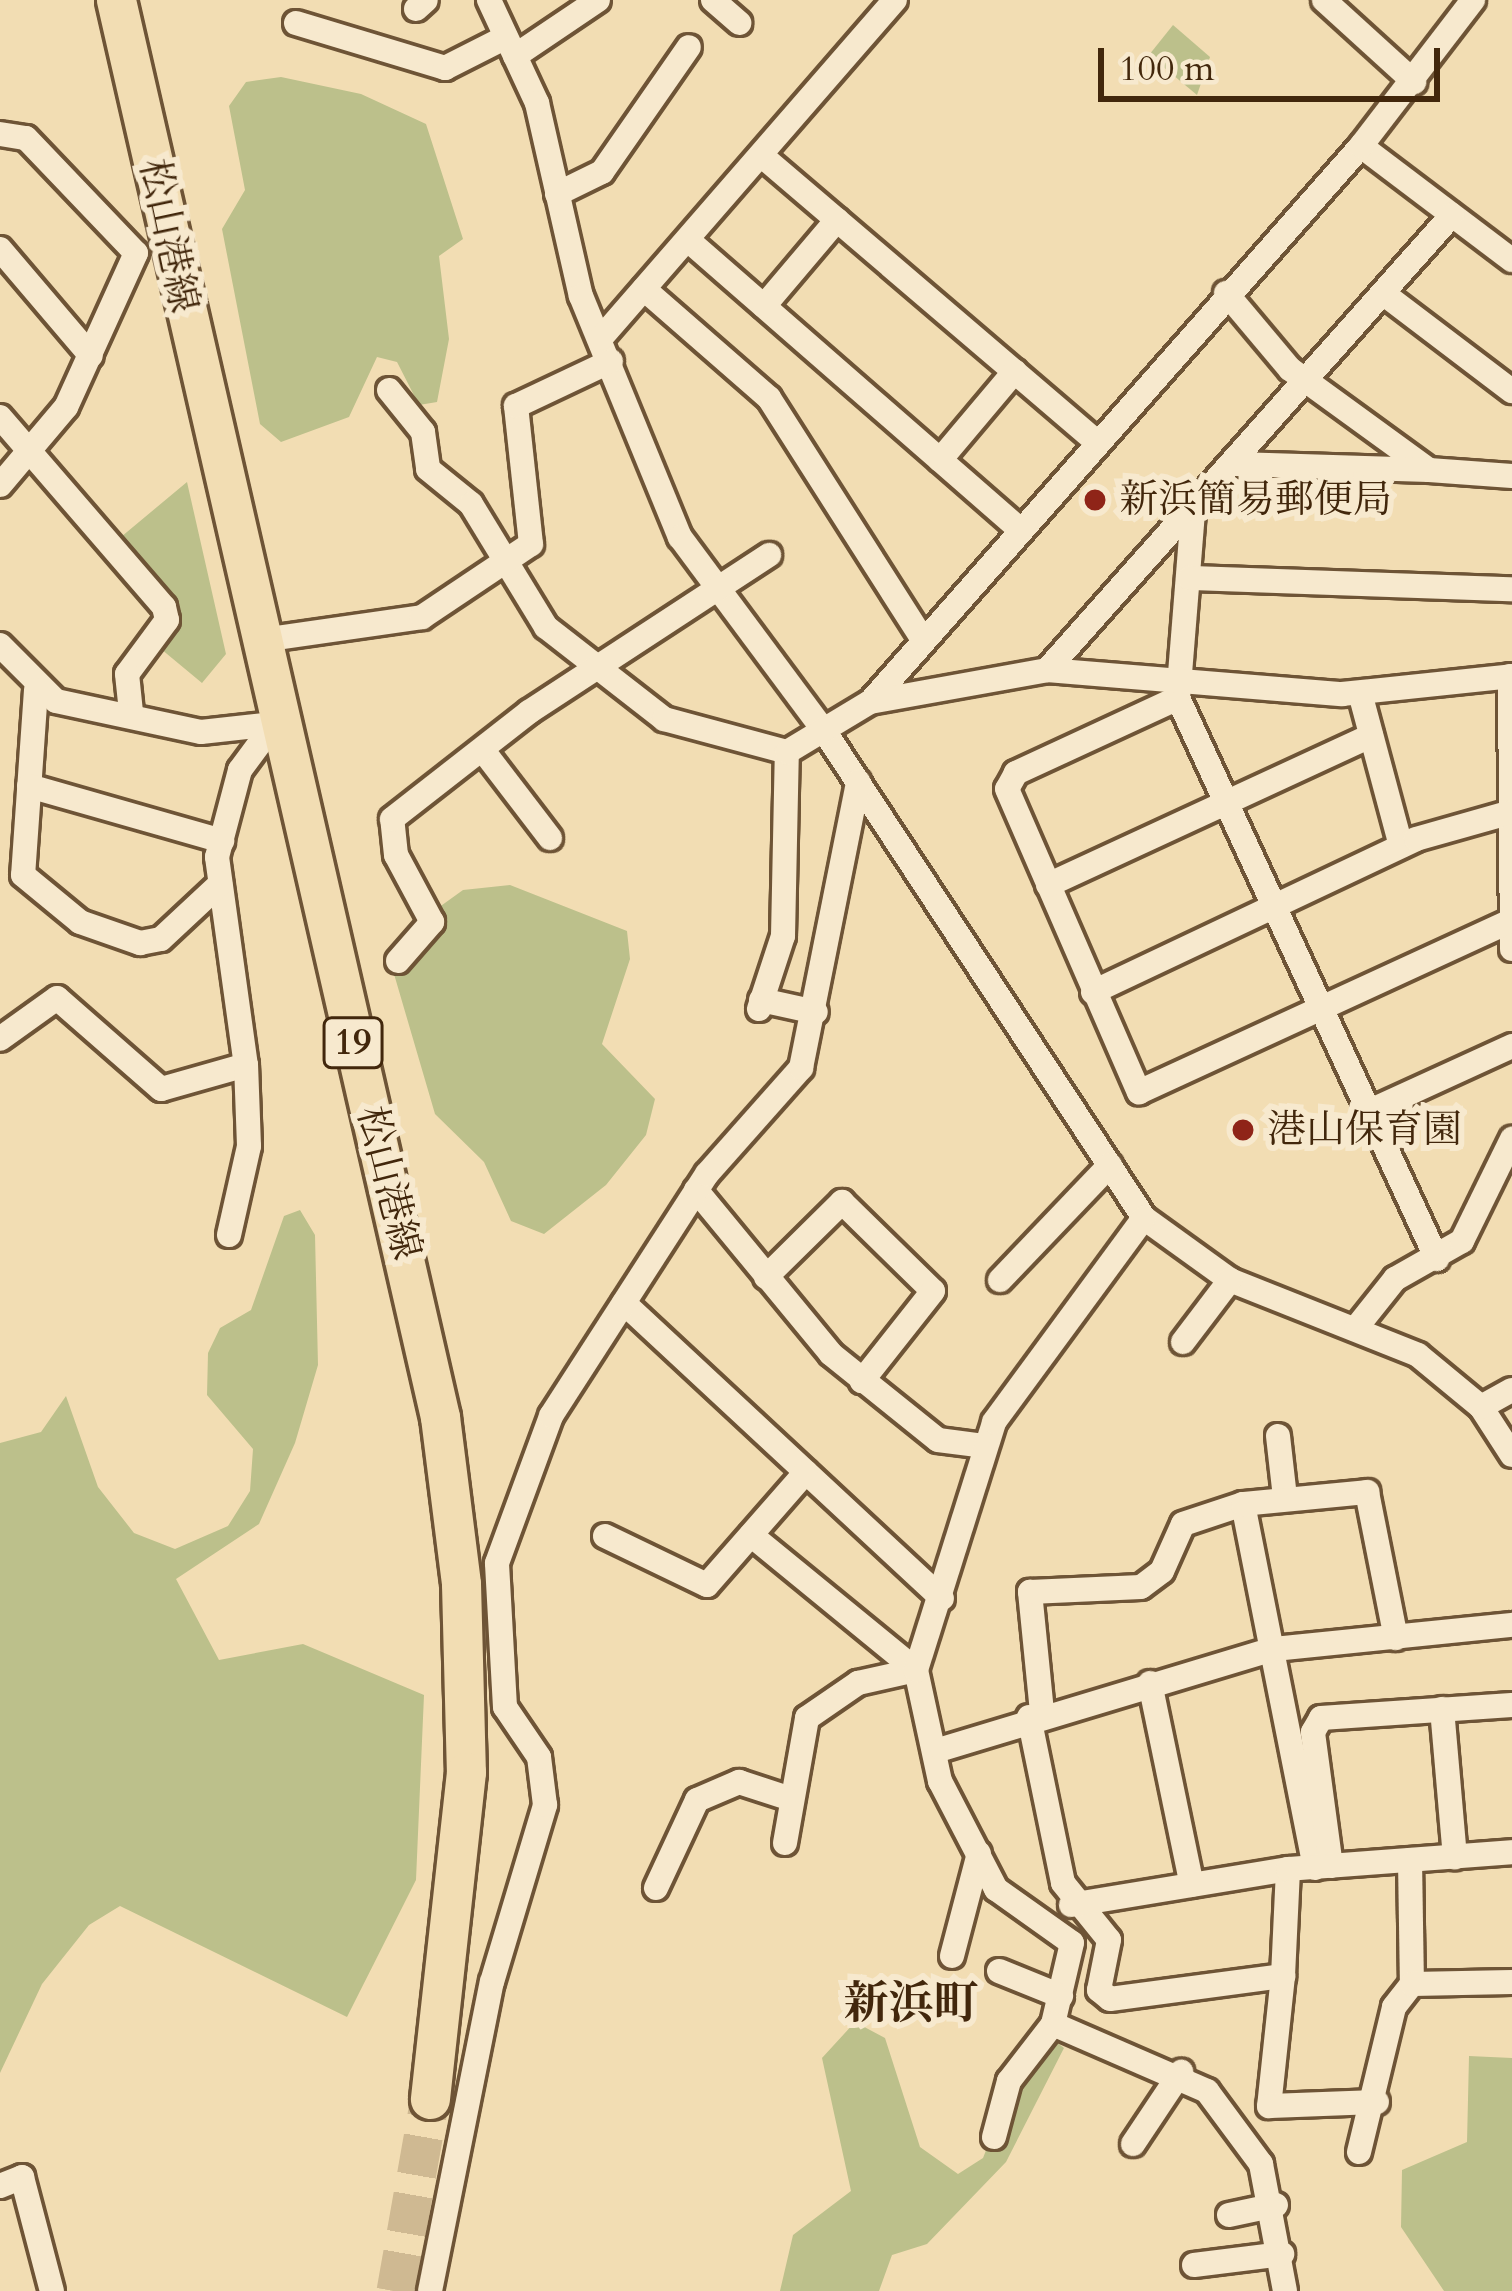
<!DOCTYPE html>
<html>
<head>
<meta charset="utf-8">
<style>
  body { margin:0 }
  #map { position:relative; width:1512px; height:2291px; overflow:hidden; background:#f2ddb3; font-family:Cardo,"Noto Serif JP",serif }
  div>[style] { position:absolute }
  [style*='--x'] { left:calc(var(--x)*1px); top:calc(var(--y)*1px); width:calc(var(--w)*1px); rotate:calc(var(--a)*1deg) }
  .green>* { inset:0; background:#bcc08b }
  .primary-tunnel>* { height:39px; margin-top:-19.5px; transform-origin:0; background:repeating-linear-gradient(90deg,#cfb992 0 39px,transparent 0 59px) }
  .roads { filter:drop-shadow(3px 0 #6e5436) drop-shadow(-3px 0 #6e5436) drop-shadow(0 3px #6e5436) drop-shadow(0 -3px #6e5436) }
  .street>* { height:24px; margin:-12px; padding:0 12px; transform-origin:12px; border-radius:12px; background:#f7e9ce }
  .primary>* { height:39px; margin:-19.5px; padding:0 19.5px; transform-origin:19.5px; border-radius:19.5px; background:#f2ddb3 }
  .dots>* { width:33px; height:33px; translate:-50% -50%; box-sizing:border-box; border:6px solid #f7e9ce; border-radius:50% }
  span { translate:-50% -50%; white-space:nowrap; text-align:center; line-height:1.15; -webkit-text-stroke:12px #f7e9ce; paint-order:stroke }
  .shield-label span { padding:3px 9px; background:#f7e9ce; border:3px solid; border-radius:9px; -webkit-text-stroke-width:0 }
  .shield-label { font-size:36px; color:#42270c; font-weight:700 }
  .street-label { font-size:39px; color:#42270c }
  .poi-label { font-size:39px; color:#42270c }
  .left { translate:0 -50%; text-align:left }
  .quarter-label { font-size:45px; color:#42270c; font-weight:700 }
  .scale { position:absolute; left:1098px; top:48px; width:342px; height:54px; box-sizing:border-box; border:6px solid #42270c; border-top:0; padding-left:15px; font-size:36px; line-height:42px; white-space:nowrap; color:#42270c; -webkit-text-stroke:9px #f7e9ce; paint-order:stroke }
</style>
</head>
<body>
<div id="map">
  <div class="green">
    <div style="clip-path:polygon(1173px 25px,1210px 57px,1197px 95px,1149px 55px)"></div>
    <div style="clip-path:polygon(281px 77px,361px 94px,426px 124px,463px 239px,439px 256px,449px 339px,437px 402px,419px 405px,397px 362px,377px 357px,349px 417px,281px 442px,260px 424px,222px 229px,245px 190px,229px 106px,246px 82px)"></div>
    <div style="clip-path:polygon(187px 482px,226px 654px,202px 683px,155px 644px,177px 615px,115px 542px)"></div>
    <div style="clip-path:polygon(510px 885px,627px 931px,630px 959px,602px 1044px,655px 1099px,646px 1135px,606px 1185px,544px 1234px,511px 1221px,484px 1162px,435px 1114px,394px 974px,431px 913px,463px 890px)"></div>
    <div style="clip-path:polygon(300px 1210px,315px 1235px,318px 1365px,295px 1443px,259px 1524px,176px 1579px,219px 1660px,303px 1644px,424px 1695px,416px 1880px,347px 2017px,120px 1906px,89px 1925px,42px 1984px,0 2073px,0 1443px,41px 1432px,66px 1396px,98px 1487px,134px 1533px,175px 1549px,228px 1526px,250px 1491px,253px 1449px,207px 1395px,208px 1353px,220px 1328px,251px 1310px,284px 1216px)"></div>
    <div style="clip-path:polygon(855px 2022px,885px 2038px,920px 2147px,958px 2174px,983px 2158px,1012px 2084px,1047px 2035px,1064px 2048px,1006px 2162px,927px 2244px,892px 2255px,879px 2291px,780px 2291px,793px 2235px,851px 2191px,822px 2058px)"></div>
    <div style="clip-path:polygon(1469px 2056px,1512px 2058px,1512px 2291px,1444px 2291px,1401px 2227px,1402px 2170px,1467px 2142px)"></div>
  </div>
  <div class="primary-tunnel">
    <div style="--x:396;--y:2291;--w:195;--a:-80"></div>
  </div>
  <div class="roads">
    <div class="street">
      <div style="--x:489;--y:0;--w:114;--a:65"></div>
      <div style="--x:537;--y:103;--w:198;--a:77.2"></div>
      <div style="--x:581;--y:296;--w:261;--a:67.7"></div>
      <div style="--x:680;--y:537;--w:243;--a:53.4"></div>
      <div style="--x:825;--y:732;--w:581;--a:56.72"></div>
      <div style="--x:1144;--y:1218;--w:106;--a:35.8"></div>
      <div style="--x:1230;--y:1280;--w:202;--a:21.7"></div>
      <div style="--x:1418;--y:1355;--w:82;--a:39.5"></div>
      <div style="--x:1481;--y:1407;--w:57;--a:57.1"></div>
      <div style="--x:713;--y:0;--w:35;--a:41"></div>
      <div style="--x:1324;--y:0;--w:122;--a:42.3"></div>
      <div style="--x:416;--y:9;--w:13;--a:-42"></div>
      <div style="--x:296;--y:23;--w:156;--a:16.8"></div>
      <div style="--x:445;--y:68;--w:68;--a:-26.9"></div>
      <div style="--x:515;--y:56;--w:100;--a:-34"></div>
      <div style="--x:0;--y:134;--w:26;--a:9"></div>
      <div style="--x:26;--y:138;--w:159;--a:46.3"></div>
      <div style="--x:136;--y:253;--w:169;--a:114.4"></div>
      <div style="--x:66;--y:407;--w:102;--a:130.2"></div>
      <div style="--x:1361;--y:146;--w:189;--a:37.1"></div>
      <div style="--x:762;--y:156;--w:440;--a:40.5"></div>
      <div style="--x:557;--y:194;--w:50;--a:-26.1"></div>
      <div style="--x:602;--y:172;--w:152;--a:-55.2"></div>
      <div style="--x:688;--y:240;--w:441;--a:41.1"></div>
      <div style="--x:0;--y:249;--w:140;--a:49.6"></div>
      <div style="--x:644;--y:289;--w:166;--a:41.1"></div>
      <div style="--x:769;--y:398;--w:288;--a:57.5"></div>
      <div style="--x:1226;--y:293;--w:99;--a:49.9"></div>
      <div style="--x:1290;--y:369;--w:172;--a:36"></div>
      <div style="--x:1429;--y:470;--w:83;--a:4.1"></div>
      <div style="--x:1384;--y:294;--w:161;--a:37.2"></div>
      <div style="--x:764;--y:306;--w:113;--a:-49.7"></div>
      <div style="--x:601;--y:338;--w:448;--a:-49"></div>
      <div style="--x:389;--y:390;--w:54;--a:51"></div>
      <div style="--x:423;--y:432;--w:37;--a:82"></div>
      <div style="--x:428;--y:469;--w:55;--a:39.1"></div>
      <div style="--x:471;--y:504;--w:144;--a:58.6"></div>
      <div style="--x:546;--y:627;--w:150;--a:37.9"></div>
      <div style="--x:664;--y:719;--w:127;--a:15"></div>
      <div style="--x:0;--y:417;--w:251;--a:49.2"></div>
      <div style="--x:164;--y:607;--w:13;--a:77"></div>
      <div style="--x:167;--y:620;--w:67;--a:126.5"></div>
      <div style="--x:127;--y:674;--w:38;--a:84"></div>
      <div style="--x:940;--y:460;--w:116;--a:-49.9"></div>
      <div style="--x:1236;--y:464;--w:193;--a:1.8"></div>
      <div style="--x:1193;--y:512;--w:187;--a:94.6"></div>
      <div style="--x:1178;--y:698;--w:618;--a:65.22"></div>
      <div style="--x:1190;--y:578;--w:322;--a:2"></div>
      <div style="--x:256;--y:641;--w:168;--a:-8.2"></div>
      <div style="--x:422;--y:617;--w:131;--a:-33.8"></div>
      <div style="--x:531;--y:544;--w:139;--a:-96.2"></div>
      <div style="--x:516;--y:406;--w:105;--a:-25.3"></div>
      <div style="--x:0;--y:645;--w:79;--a:45"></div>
      <div style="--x:56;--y:701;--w:148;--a:12.1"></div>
      <div style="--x:201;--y:732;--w:73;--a:-6.3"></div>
      <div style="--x:274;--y:724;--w:57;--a:126.5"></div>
      <div style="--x:240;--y:770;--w:90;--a:104.8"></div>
      <div style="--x:217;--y:857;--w:210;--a:82.1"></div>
      <div style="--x:246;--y:1065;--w:88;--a:164.2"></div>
      <div style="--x:161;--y:1089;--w:138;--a:-138.8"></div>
      <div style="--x:57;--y:998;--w:70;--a:144.3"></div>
      <div style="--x:1047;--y:670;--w:609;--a:-48.33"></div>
      <div style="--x:1510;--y:676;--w:273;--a:89.6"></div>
      <div style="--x:36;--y:690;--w:185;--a:94"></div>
      <div style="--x:23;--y:875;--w:74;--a:39.5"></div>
      <div style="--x:80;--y:922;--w:64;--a:19.3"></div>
      <div style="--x:140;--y:943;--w:21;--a:-11"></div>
      <div style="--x:161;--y:939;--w:81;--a:-43"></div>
      <div style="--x:1360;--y:693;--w:158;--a:75"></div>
      <div style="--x:1178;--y:698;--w:179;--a:155.2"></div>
      <div style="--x:1016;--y:773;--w:18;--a:119"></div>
      <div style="--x:1007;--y:789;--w:331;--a:66.5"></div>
      <div style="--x:1139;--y:1092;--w:404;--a:-24.7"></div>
      <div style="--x:873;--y:699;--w:738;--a:-48.57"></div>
      <div style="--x:1361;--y:146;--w:184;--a:-52.5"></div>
      <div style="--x:485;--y:753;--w:107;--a:52.6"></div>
      <div style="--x:29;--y:786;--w:201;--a:15.9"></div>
      <div style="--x:1048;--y:885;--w:356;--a:-24.8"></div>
      <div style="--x:398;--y:961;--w:52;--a:-48.9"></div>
      <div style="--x:432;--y:922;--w:76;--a:-118.2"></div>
      <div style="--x:396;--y:855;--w:36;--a:-96"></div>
      <div style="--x:392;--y:819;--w:174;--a:-38"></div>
      <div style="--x:529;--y:712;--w:287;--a:-33.2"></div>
      <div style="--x:1093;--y:992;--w:357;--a:-25.3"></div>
      <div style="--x:1416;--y:839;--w:96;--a:-15.8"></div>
      <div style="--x:761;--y:1000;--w:56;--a:12.3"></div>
      <div style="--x:759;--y:1009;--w:77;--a:-71.8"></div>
      <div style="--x:783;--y:936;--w:184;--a:-88.8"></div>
      <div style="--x:787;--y:752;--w:97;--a:-31.1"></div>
      <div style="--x:870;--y:702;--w:180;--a:-10.2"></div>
      <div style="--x:1047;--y:670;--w:296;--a:4.7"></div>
      <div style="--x:1342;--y:694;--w:171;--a:-6"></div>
      <div style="--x:1370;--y:1111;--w:156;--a:-24.6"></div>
      <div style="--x:696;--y:1190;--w:212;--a:50.5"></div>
      <div style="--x:831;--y:1354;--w:137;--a:38.8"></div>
      <div style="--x:938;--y:1440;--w:46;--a:7.4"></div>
      <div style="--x:229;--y:1235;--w:91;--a:-77.3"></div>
      <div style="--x:249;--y:1146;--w:81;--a:-92.1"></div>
      <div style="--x:766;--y:1277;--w:107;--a:-44.6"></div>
      <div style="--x:842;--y:1202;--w:127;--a:44.4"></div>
      <div style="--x:933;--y:1291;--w:115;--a:128.3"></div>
      <div style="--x:1000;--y:1280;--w:159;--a:-46.3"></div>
      <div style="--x:624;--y:1303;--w:434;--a:42.9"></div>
      <div style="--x:1356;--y:1328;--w:63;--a:-51.5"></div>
      <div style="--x:1395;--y:1279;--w:77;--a:-29.6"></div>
      <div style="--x:1462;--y:1241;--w:114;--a:-63.9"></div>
      <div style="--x:1183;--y:1342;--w:78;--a:-52.8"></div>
      <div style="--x:1481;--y:1407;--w:35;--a:-29"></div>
      <div style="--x:1278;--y:1436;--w:61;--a:83.5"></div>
      <div style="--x:1243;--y:1504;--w:371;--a:78.8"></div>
      <div style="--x:751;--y:1535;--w:213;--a:39.3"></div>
      <div style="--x:916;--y:1670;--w:114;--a:77.8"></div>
      <div style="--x:940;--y:1781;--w:122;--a:62.6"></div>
      <div style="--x:996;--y:1889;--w:93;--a:35.4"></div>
      <div style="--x:1072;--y:1943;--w:83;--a:103.2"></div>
      <div style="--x:1053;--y:2024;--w:168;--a:23.5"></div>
      <div style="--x:1207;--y:2091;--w:91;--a:53.5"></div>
      <div style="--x:1261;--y:2164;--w:129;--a:79.3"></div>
      <div style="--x:605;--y:1536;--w:113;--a:25.7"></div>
      <div style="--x:707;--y:1585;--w:150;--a:-48.8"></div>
      <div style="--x:1150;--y:1683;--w:206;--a:78.3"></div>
      <div style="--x:1442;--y:1709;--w:149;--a:85"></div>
      <div style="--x:1042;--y:1712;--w:121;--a:-95.7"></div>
      <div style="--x:1030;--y:1592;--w:111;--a:-2.6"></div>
      <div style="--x:1141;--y:1587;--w:26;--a:-37"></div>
      <div style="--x:1162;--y:1571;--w:51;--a:-65.9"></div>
      <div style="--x:1183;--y:1524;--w:63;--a:-18.4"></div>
      <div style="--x:1243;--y:1504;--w:125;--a:-5.5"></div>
      <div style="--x:1367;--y:1492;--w:149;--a:78.8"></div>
      <div style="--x:1029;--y:1717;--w:169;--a:78.4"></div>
      <div style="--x:1063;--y:1883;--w:73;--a:51.1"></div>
      <div style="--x:1109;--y:1940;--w:51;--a:101.3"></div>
      <div style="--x:1099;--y:1990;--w:14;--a:39"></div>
      <div style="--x:1110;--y:1999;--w:175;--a:-7.6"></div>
      <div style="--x:1283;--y:1976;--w:107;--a:-87.3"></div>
      <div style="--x:942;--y:1749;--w:347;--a:-16.8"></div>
      <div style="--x:1274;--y:1649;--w:239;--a:-5.8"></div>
      <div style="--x:785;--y:1843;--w:127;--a:-80"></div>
      <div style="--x:807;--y:1718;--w:62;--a:-34.5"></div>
      <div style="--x:858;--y:1683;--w:59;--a:-12.6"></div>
      <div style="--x:916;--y:1670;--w:260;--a:-72.5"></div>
      <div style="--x:994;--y:1422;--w:253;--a:-53.7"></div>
      <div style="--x:1410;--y:1860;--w:124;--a:89.1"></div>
      <div style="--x:1331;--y:1866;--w:135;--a:-97.7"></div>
      <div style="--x:1313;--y:1732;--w:16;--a:-60"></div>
      <div style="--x:1321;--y:1718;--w:191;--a:-3.9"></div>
      <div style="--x:656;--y:1888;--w:97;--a:-65"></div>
      <div style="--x:697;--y:1800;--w:46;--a:-23.2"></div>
      <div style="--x:739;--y:1782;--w:48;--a:18.1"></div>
      <div style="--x:1071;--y:1905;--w:220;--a:-9.4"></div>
      <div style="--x:1288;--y:1869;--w:225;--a:-4.3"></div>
      <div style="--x:952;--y:1956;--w:106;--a:-75.3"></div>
      <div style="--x:999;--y:1971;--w:67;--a:22"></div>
      <div style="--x:1283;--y:1976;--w:131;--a:96.1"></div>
      <div style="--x:1269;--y:2106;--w:108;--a:-2.1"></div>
      <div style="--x:994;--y:2137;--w:58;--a:-75"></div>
      <div style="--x:1009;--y:2081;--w:72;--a:-52.3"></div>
      <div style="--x:1133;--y:2144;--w:87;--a:-56.3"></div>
      <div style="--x:1359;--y:2152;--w:149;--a:-76.4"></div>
      <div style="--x:1394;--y:2007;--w:29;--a:-52"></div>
      <div style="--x:1412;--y:1984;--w:100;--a:-1.1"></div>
      <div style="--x:0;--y:2186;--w:24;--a:-22"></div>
      <div style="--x:22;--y:2177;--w:118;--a:75.3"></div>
      <div style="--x:1229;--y:2215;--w:48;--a:-12"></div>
      <div style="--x:1194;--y:2265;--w:89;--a:-7.1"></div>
      <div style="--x:430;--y:2291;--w:315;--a:-78.7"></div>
      <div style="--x:492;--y:1982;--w:185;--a:-73.3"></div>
      <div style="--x:545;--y:1805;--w:48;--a:-97.1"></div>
      <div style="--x:539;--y:1757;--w:60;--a:-124.2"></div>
      <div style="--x:505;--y:1707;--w:144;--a:-93.2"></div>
      <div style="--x:497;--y:1563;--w:157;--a:-69.8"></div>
      <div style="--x:551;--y:1416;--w:288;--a:-57.2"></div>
      <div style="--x:707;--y:1174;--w:142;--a:-48.4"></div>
      <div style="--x:801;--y:1068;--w:292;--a:-78.7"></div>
    </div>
    <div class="primary">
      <div style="--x:116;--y:0;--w:1454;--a:77.12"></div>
      <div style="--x:440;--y:1417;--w:168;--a:82.8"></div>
      <div style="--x:461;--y:1584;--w:188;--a:88.5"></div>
      <div style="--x:466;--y:1772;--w:329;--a:96.3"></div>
    </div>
  </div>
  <div class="dots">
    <div style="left:1095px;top:500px;background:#8f2418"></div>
    <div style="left:1243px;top:1130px;background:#8f2418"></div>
  </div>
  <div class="shield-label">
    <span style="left:353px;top:1043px">19</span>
  </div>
  <div class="street-label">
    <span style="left:168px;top:236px;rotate:78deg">松山港線</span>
    <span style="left:388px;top:1183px;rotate:76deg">松山港線</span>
  </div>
  <div class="poi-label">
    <span class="left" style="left:1119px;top:500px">新浜簡易郵便局</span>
    <span class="left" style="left:1267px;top:1130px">港山保育園</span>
  </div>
  <div class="quarter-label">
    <span style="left:911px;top:2004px">新浜町</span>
  </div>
  <div class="scale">100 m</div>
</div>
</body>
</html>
